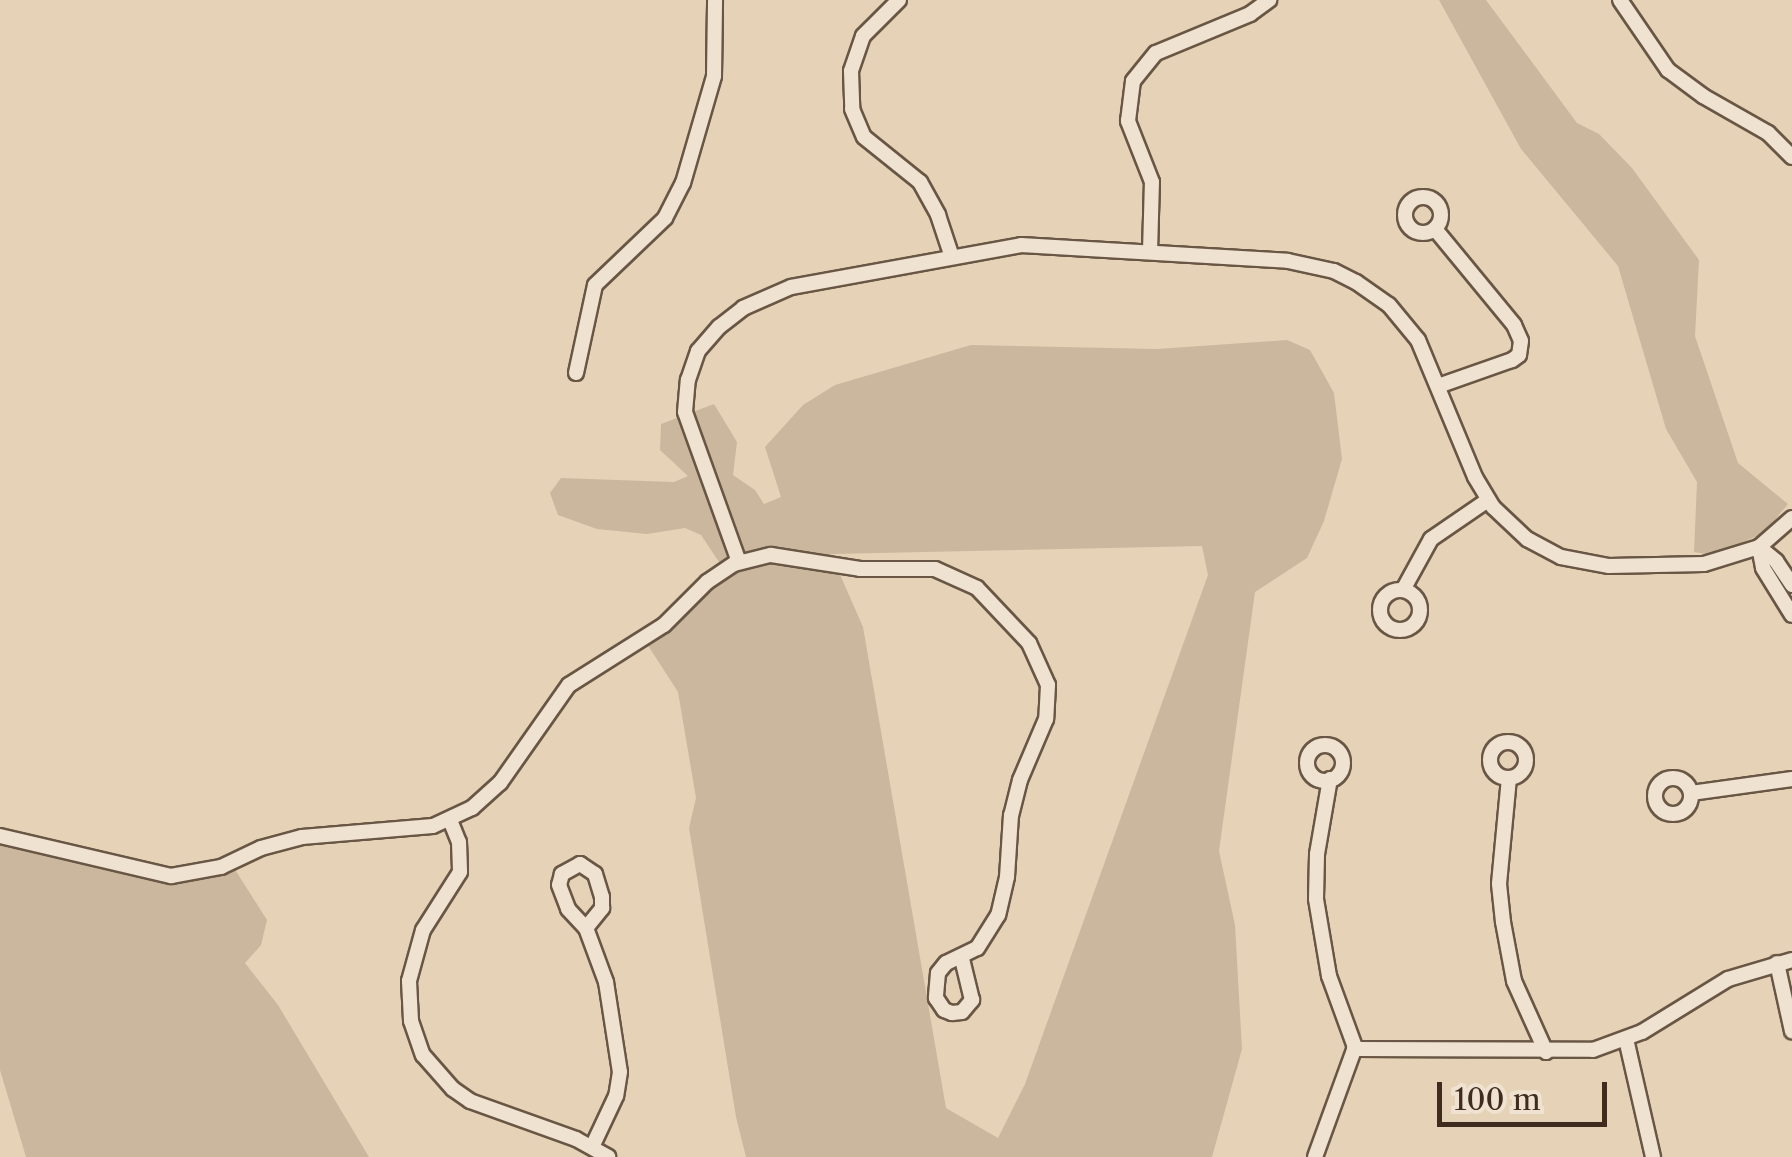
<!DOCTYPE html>
<html>
<head>
<meta charset="utf-8">
<style>
  body { margin:0 }
  #map { position:relative; width:1792px; height:1157px; overflow:hidden; background:#e6d3b7; font-family:"Libre Caslon Text",serif }
  div>[style] { position:absolute }
  [style*='--x'] { left:calc(var(--x)*1px); top:calc(var(--y)*1px); width:calc(var(--w)*1px); rotate:calc(var(--a)*1deg) }
  .green>* { inset:0; background:#cab79d }
  .roads { filter:drop-shadow(2px 0 #695644) drop-shadow(-2px 0 #695644) drop-shadow(0 2px #695644) drop-shadow(0 -2px #695644) }
  .street>* { height:14px; margin:-7px; padding:0 7px; transform-origin:7px; border-radius:7px; background:#efe2d0 }
  .street>.ring { margin:-7px; padding:0; box-sizing:content-box; background:none; border:14px solid #efe2d0; border-radius:50% }
  span { translate:-50% -50%; white-space:nowrap; text-align:center; line-height:1.15; -webkit-text-stroke:8px #efe2d0; paint-order:stroke }
  .scale { position:absolute; left:1437px; top:1082px; width:170px; height:45px; box-sizing:border-box; border:5px solid #3f2c1e; border-top:0; padding-left:12px; font-size:30px; line-height:35px; white-space:nowrap; color:#3f2c1e; -webkit-text-stroke:8px #efe2d0; paint-order:stroke }
</style>
</head>
<body>
<div id="map">
  <div class="green">
    <div style="clip-path:polygon(1439px 0,1486px 0,1577px 123px,1599px 134px,1632px 168px,1699px 260px,1695px 336px,1738px 463px,1788px 504px,1764px 533px,1713px 555px,1694px 552px,1697px 482px,1666px 429px,1618px 266px,1521px 149px)"></div>
    <div style="clip-path:polygon(evenodd,1287px 340px,1310px 350px,1334px 393px,1342px 459px,1324px 521px,1307px 558px,1255px 592px,1219px 851px,1235px 925px,1242px 1049px,1212px 1157px,746px 1157px,736px 1117px,689px 828px,696px 798px,678px 692px,647px 644px,669px 631px,727px 574px,701px 535px,685px 528px,647px 534px,597px 529px,558px 515px,550px 493px,561px 478px,674px 482px,688px 476px,660px 450px,661px 424px,714px 404px,737px 442px,733px 475px,755px 490px,764px 504px,781px 497px,765px 447px,803px 405px,835px 385px,971px 345px,1157px 349px,1287px 340px,1202px 546px,1208px 575px,1025px 1084px,998px 1138px,946px 1108px,863px 627px,831px 554px,1202px 546px)"></div>
    <div style="clip-path:polygon(0 843px,174px 883px,198px 880px,234px 868px,267px 920px,261px 945px,245px 963px,278px 1005px,369px 1157px,26px 1157px,0 1070px)"></div>
  </div>
  <div class="roads">
    <div class="street">
      <div style="--x:899;--y:0;--w:51;--a:135"></div>
      <div style="--x:863;--y:36;--w:37;--a:109"></div>
      <div style="--x:851;--y:71;--w:38;--a:88"></div>
      <div style="--x:852;--y:109;--w:30;--a:67"></div>
      <div style="--x:864;--y:137;--w:72;--a:38.8"></div>
      <div style="--x:920;--y:182;--w:38;--a:61"></div>
      <div style="--x:938;--y:215;--w:44;--a:71.6"></div>
      <div style="--x:1620;--y:0;--w:85;--a:55.6"></div>
      <div style="--x:1668;--y:70;--w:44;--a:36.6"></div>
      <div style="--x:1703;--y:96;--w:75;--a:29.6"></div>
      <div style="--x:1768;--y:133;--w:34;--a:45"></div>
      <div class="ring" style="left:1405px;top:197px;width:22px;height:22px"></div>
      <div style="--x:1435;--y:229;--w:124;--a:50.5"></div>
      <div style="--x:1514;--y:325;--w:17;--a:66"></div>
      <div style="--x:1521;--y:341;--w:14;--a:98"></div>
      <div style="--x:1519;--y:355;--w:9;--a:144"></div>
      <div style="--x:1512;--y:360;--w:78;--a:160.6"></div>
      <div style="--x:1150;--y:252;--w:70;--a:-88.4"></div>
      <div style="--x:1152;--y:182;--w:66;--a:-111.5"></div>
      <div style="--x:1128;--y:121;--w:40;--a:-82.9"></div>
      <div style="--x:1133;--y:81;--w:36;--a:-51"></div>
      <div style="--x:1156;--y:53;--w:102;--a:-22.5"></div>
      <div style="--x:1250;--y:14;--w:24;--a:-36"></div>
      <div style="--x:576;--y:373;--w:90;--a:-77.8"></div>
      <div style="--x:595;--y:285;--w:97;--a:-43.7"></div>
      <div style="--x:665;--y:218;--w:39;--a:-63"></div>
      <div style="--x:683;--y:183;--w:111;--a:-73.8"></div>
      <div style="--x:714;--y:76;--w:76;--a:-89.2"></div>
      <div style="--x:1759;--y:547;--w:21;--a:79"></div>
      <div style="--x:1763;--y:568;--w:55;--a:58.3"></div>
      <div style="--x:1759;--y:547;--w:22;--a:39"></div>
      <div style="--x:1776;--y:561;--w:29;--a:56"></div>
      <div style="--x:739;--y:562;--w:159;--a:-109.8"></div>
      <div style="--x:685;--y:412;--w:32;--a:-85"></div>
      <div style="--x:688;--y:380;--w:31;--a:-71"></div>
      <div style="--x:698;--y:351;--w:32;--a:-49"></div>
      <div style="--x:719;--y:327;--w:31;--a:-38"></div>
      <div style="--x:743;--y:308;--w:52;--a:-23.6"></div>
      <div style="--x:791;--y:287;--w:234;--a:-10.3"></div>
      <div style="--x:1021;--y:245;--w:267;--a:3.4"></div>
      <div style="--x:1288;--y:261;--w:47;--a:12.3"></div>
      <div style="--x:1334;--y:271;--w:25;--a:27"></div>
      <div style="--x:1356;--y:282;--w:40;--a:34.9"></div>
      <div style="--x:1389;--y:305;--w:45;--a:50.4"></div>
      <div style="--x:1418;--y:340;--w:148;--a:67.4"></div>
      <div style="--x:1475;--y:477;--w:35;--a:59"></div>
      <div style="--x:1493;--y:507;--w:47;--a:43.3"></div>
      <div style="--x:1527;--y:539;--w:38;--a:28"></div>
      <div style="--x:1561;--y:557;--w:49;--a:10.6"></div>
      <div style="--x:1609;--y:566;--w:95;--a:-1.2"></div>
      <div style="--x:1704;--y:564;--w:58;--a:-17.2"></div>
      <div style="--x:1759;--y:547;--w:44;--a:-41.3"></div>
      <div style="--x:1403;--y:590;--w:58;--a:-61.2"></div>
      <div style="--x:1431;--y:539;--w:69;--a:-34.4"></div>
      <div class="ring" style="left:1380px;top:590px;width:26px;height:26px"></div>
      <div class="ring" style="left:1490px;top:742px;width:22px;height:22px"></div>
      <div class="ring" style="left:1307px;top:745px;width:22px;height:22px"></div>
      <div class="ring" style="left:1655px;top:778px;width:22px;height:22px"></div>
      <div style="--x:1509;--y:778;--w:106;--a:95.4"></div>
      <div style="--x:1499;--y:884;--w:38;--a:84"></div>
      <div style="--x:1503;--y:922;--w:60;--a:79.4"></div>
      <div style="--x:1514;--y:981;--w:78;--a:65.7"></div>
      <div style="--x:1691;--y:793;--w:102;--a:-7.9"></div>
      <div style="--x:450;--y:820;--w:24;--a:68"></div>
      <div style="--x:459;--y:842;--w:30;--a:88"></div>
      <div style="--x:460;--y:872;--w:69;--a:122.5"></div>
      <div style="--x:423;--y:930;--w:53;--a:105.4"></div>
      <div style="--x:409;--y:981;--w:40;--a:87.1"></div>
      <div style="--x:411;--y:1021;--w:36;--a:71"></div>
      <div style="--x:423;--y:1055;--w:45;--a:48.6"></div>
      <div style="--x:453;--y:1089;--w:21;--a:35"></div>
      <div style="--x:470;--y:1101;--w:113;--a:19.7"></div>
      <div style="--x:576;--y:1139;--w:37;--a:29"></div>
      <div style="--x:0;--y:836;--w:176;--a:13.2"></div>
      <div style="--x:171;--y:876;--w:51;--a:-10.2"></div>
      <div style="--x:221;--y:867;--w:44;--a:-25.4"></div>
      <div style="--x:261;--y:848;--w:42;--a:-15"></div>
      <div style="--x:302;--y:837;--w:131;--a:-4.8"></div>
      <div style="--x:433;--y:826;--w:43;--a:-24.8"></div>
      <div style="--x:472;--y:808;--w:38;--a:-42"></div>
      <div style="--x:500;--y:783;--w:120;--a:-54.9"></div>
      <div style="--x:569;--y:685;--w:112;--a:-32.3"></div>
      <div style="--x:664;--y:625;--w:61;--a:-45"></div>
      <div style="--x:707;--y:582;--w:32;--a:-34"></div>
      <div style="--x:734;--y:564;--w:38;--a:-14"></div>
      <div style="--x:771;--y:555;--w:90;--a:8.9"></div>
      <div style="--x:860;--y:569;--w:75;--a:0"></div>
      <div style="--x:935;--y:569;--w:46;--a:24.3"></div>
      <div style="--x:977;--y:588;--w:76;--a:46.6"></div>
      <div style="--x:1029;--y:643;--w:46;--a:65.7"></div>
      <div style="--x:1048;--y:685;--w:34;--a:93"></div>
      <div style="--x:1046;--y:719;--w:66;--a:113.1"></div>
      <div style="--x:1020;--y:780;--w:36;--a:104"></div>
      <div style="--x:1011;--y:815;--w:62;--a:93.7"></div>
      <div style="--x:1007;--y:877;--w:39;--a:103"></div>
      <div style="--x:998;--y:915;--w:39;--a:122"></div>
      <div style="--x:977;--y:948;--w:34;--a:154"></div>
      <div style="--x:946;--y:963;--w:13;--a:129"></div>
      <div style="--x:938;--y:973;--w:25;--a:95"></div>
      <div style="--x:936;--y:998;--w:14;--a:56"></div>
      <div style="--x:944;--y:1010;--w:9;--a:21"></div>
      <div style="--x:952;--y:1013;--w:10;--a:-6"></div>
      <div style="--x:962;--y:1012;--w:16;--a:-50"></div>
      <div style="--x:972;--y:1000;--w:42;--a:-103.7"></div>
      <div style="--x:586;--y:928;--w:26;--a:-51"></div>
      <div style="--x:602;--y:908;--w:11;--a:-90"></div>
      <div style="--x:602;--y:897;--w:24;--a:-107"></div>
      <div style="--x:595;--y:874;--w:18;--a:-146"></div>
      <div style="--x:580;--y:864;--w:21;--a:151"></div>
      <div style="--x:562;--y:874;--w:11;--a:105"></div>
      <div style="--x:559;--y:885;--w:26;--a:69"></div>
      <div style="--x:568;--y:909;--w:26;--a:47"></div>
      <div style="--x:586;--y:928;--w:58;--a:69.7"></div>
      <div style="--x:606;--y:982;--w:91;--a:81.2"></div>
      <div style="--x:620;--y:1072;--w:24;--a:99"></div>
      <div style="--x:616;--y:1096;--w:56;--a:115.2"></div>
      <div style="--x:1777;--y:963;--w:70;--a:77.6"></div>
      <div style="--x:1626;--y:1039;--w:121;--a:77.1"></div>
      <div style="--x:1354;--y:1049;--w:239;--a:0.2"></div>
      <div style="--x:1593;--y:1050;--w:52;--a:-20.2"></div>
      <div style="--x:1642;--y:1032;--w:101;--a:-31.6"></div>
      <div style="--x:1728;--y:979;--w:67;--a:-16.5"></div>
      <div style="--x:1315;--y:1157;--w:117;--a:-70"></div>
      <div style="--x:1355;--y:1047;--w:76;--a:-110.1"></div>
      <div style="--x:1329;--y:976;--w:78;--a:-99.6"></div>
      <div style="--x:1316;--y:899;--w:45;--a:-88.7"></div>
      <div style="--x:1317;--y:854;--w:76;--a:-80.2"></div>
    </div>
  </div>
  <div class="scale">100 m</div>
</div>
</body>
</html>
